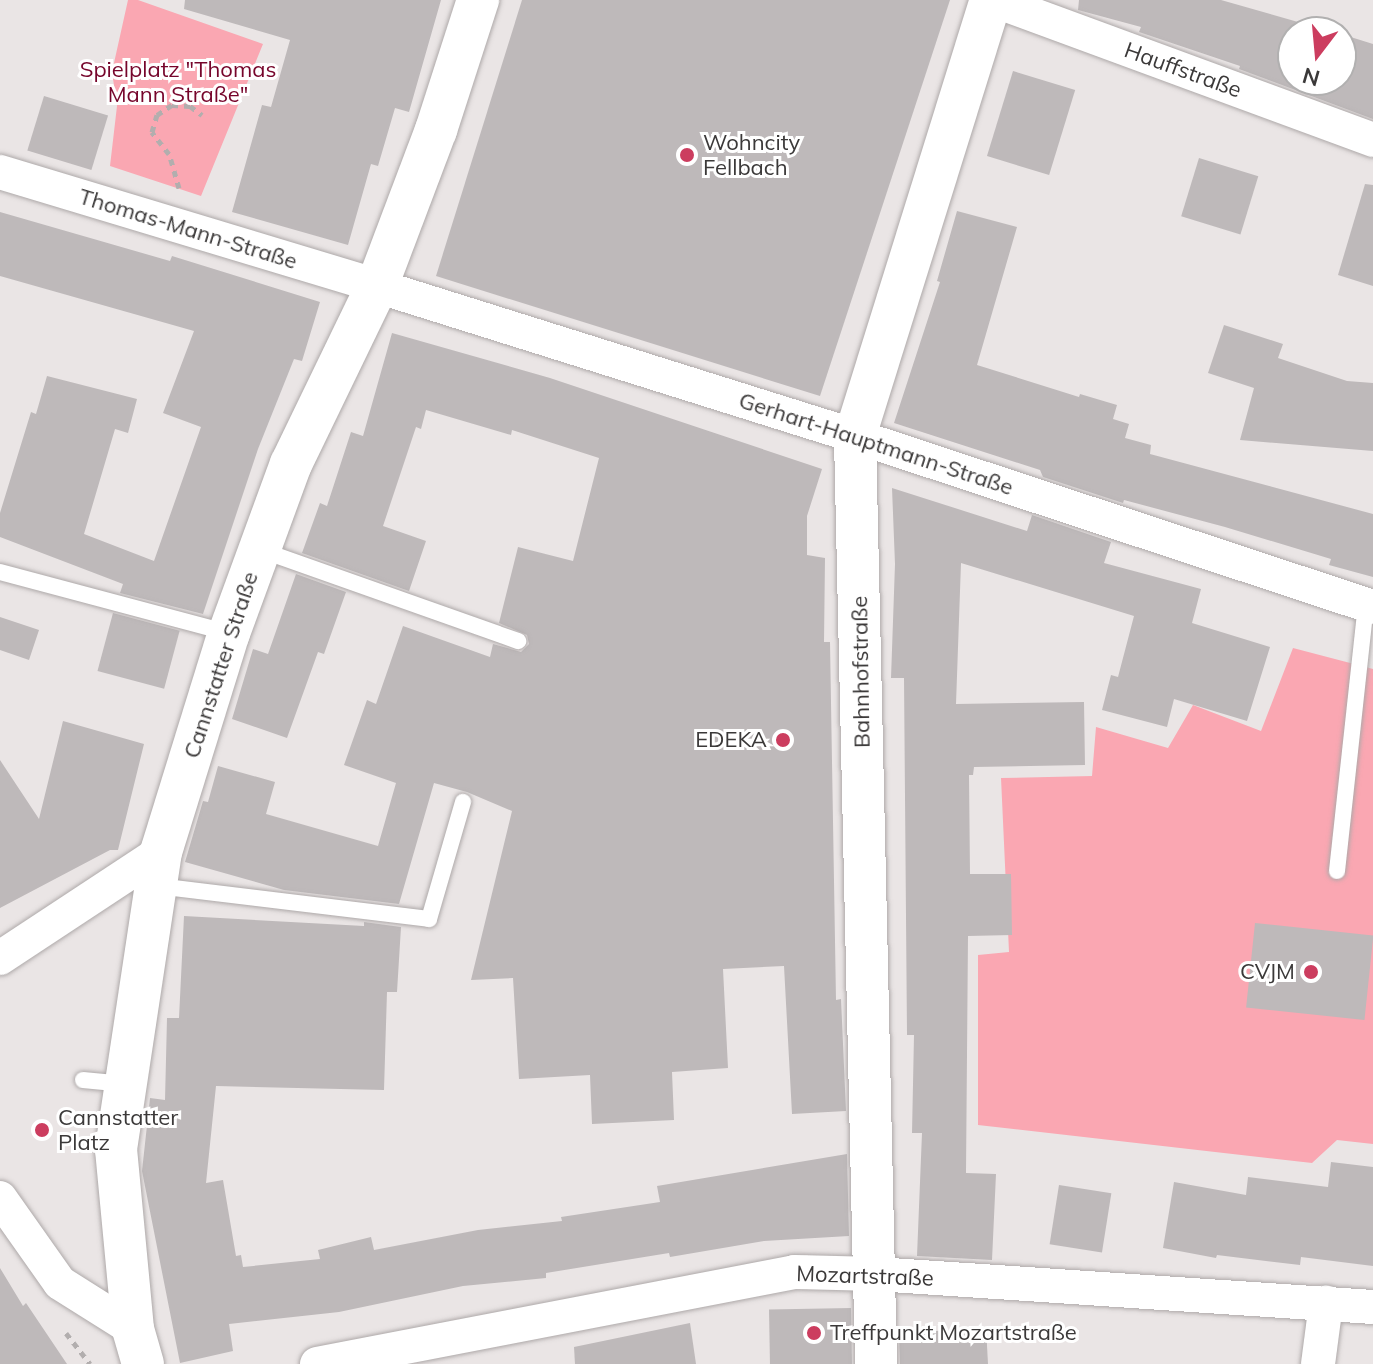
<!DOCTYPE html>
<html>
<head>
<meta charset="utf-8">
<style>
  body { margin:0 }
  #map { position:relative; width:1373px; height:1364px; overflow:hidden; background:#eae5e5; font-family:Mulish,sans-serif }
  div>[style] { position:absolute }
  .green>* { inset:0; background:#faa7b2 }
  .building>* { inset:0; background:#beb9ba; transform-origin:0 0 }
  .path>* { height:5px; margin-top:-2.5px; transform-origin:0; background:repeating-linear-gradient(90deg,#b2aeae 0 6px,transparent 0 12px) }
  .roads { filter:drop-shadow(0 0 2px #aea9a9) drop-shadow(0 0 2px #aea9a9) }
  .service>* { height:16px; margin:-8px; padding:0 8px; transform-origin:8px; border-radius:8px; background:#fff }
  .minor>* { height:34px; margin:-17px; padding:0 17px; transform-origin:17px; border-radius:17px; background:#fff }
  .tertiary>* { height:42px; margin:-21px; padding:0 21px; transform-origin:21px; border-radius:21px; background:#fff }
  .dots>* { width:22px; height:22px; translate:-50% -50%; box-sizing:border-box; border:4px solid #fff; border-radius:50% }
  span { translate:-50% -50%; white-space:nowrap; text-align:center; line-height:1.15; -webkit-text-stroke:6px #fff; paint-order:stroke }
  .park-label { font-size:22px; color:#76052b }
  .street-label { font-size:22px; color:#3b3939 }
  .poi-label { font-size:22px; color:#3b3939 }
  .left { translate:0 -50%; text-align:left }
  .right { translate:-100% -50%; text-align:right }
  .north { position:absolute; left:1277px; top:16px; width:80px; height:80px; box-sizing:border-box; background:#fff; border:2px solid #b1b0b0; border-radius:50%; rotate:196deg; font-size:22px; font-weight:700; line-height:32px; text-align:center; color:#3b3939 }
  .north::after { content:''; display:block; margin:auto; width:28px; height:36px; background:#cc3d5f; clip-path:polygon(50% 0,100% 100%,50% 72%,0 100%) }
</style>
</head>
<body>
<div id="map">
  <div class="green">
    <div style="clip-path:polygon(128px 0,138px 0,263px 44px,201px 196px,110px 166px,117px 106px,112px 72px)"></div>
    <div style="clip-path:polygon(1293px 648px,1373px 669px,1373px 1144px,1337px 1140px,1312px 1163px,978px 1125px,978px 955px,1009px 952px,1001px 778px,1092px 776px,1096px 727px,1168px 748px,1193px 705px,1261px 731px)"></div>
  </div>
  <div class="building">
    <div style="clip-path:polygon(185px 0,441px 0,409px 112px,395px 108px,378px 166px,371px 164px,348px 245px,232px 212px,262px 105px,271px 107px,290px 40px,184px 9px)"></div>
    <div style="clip-path:polygon(522px 0,950px 0,820px 396px,436px 276px)"></div>
    <div style="clip-path:polygon(1079px 0,1221px 0,1333px 32px,1293px 32px,1293px 80px,1341px 80px,1341px 34px,1373px 44px,1373px 119px,1239px 69px,1240px 66px,1139px 32px,1141px 27px,1078px 10px)"></div>
    <div style="left:1013px;top:71px;width:65px;height:89px;rotate:17deg"></div>
    <div style="left:44px;top:96px;width:67px;height:57px;rotate:17deg"></div>
    <div style="left:1199px;top:158px;width:62px;height:61px;rotate:17deg"></div>
    <div style="clip-path:polygon(1365px 184px,1373px 185px,1373px 286px,1338px 275px)"></div>
    <div style="clip-path:polygon(957px 211px,1017px 227px,977px 365px,1079px 397px,1080px 394px,1117px 405px,1113px 419px,1129px 424px,1125px 438px,1151px 445px,1150px 454px,1373px 514px,1373px 577px,1329px 565px,1331px 559px,1225px 527px,1124px 500px,1123px 503px,1043px 477px,1040px 470px,894px 423px,940px 282px,937px 281px)"></div>
    <div style="clip-path:polygon(0 212px,170px 261px,172px 256px,320px 302px,302px 361px,294px 359px,258px 449px,203px 614px,120px 593px,123px 584px,0 537px,0 513px,31px 412px,36px 414px,47px 376px,137px 399px,128px 433px,115px 429px,84px 534px,154px 561px,201px 427px,163px 413px,194px 331px,0 276px)"></div>
    <div style="clip-path:polygon(1224px 325px,1283px 344px,1278px 358px,1347px 381px,1373px 383px,1373px 451px,1240px 440px,1254px 388px,1208px 373px)"></div>
    <div style="clip-path:polygon(392px 333px,550px 378px,822px 469px,807px 516px,807px 555px,825px 558px,824px 642px,830px 642px,836px 1000px,841px 999px,846px 1111px,792px 1114px,784px 966px,723px 969px,728px 1068px,672px 1072px,674px 1120px,592px 1124px,590px 1075px,519px 1079px,513px 978px,471px 980px,512px 811px,467px 792px,434px 783px,399px 904px,284px 890px,185px 862px,203px 801px,208px 802px,218px 766px,275px 782px,266px 814px,378px 846px,396px 783px,344px 765px,367px 700px,376px 704px,403px 626px,490px 657px,493px 644px,521px 652px,529px 644px,527px 635px,499px 623px,518px 547px,573px 561px,599px 458px,512px 430px,511px 435px,426px 410px,421px 429px,416px 427px,383px 526px,426px 541px,409px 591px,302px 553px,320px 503px,327px 506px,351px 432px,363px 436px)"></div>
    <div style="clip-path:polygon(892px 488px,1027px 531px,1032px 515px,1111px 542px,1104px 563px,1201px 589px,1192px 623px,1270px 647px,1247px 721px,1174px 699px,1167px 727px,1102px 710px,1111px 675px,1118px 677px,1134px 616px,961px 563px,956px 704px,1084px 702px,1085px 765px,974px 767px,973px 775px,969px 775px,970px 874px,1011px 874px,1012px 935px,968px 936px,966px 1173px,996px 1174px,992px 1260px,917px 1256px,922px 1133px,912px 1133px,914px 1035px,907px 1035px,904px 678px,891px 678px,895px 564px)"></div>
    <div style="clip-path:polygon(296px 574px,346px 592px,324px 654px,318px 652px,287px 738px,232px 719px,253px 649px,268px 654px)"></div>
    <div style="left:113px;top:613px;width:69px;height:60px;rotate:15deg"></div>
    <div style="clip-path:polygon(0 617px,39px 630px,29px 660px,0 650px)"></div>
    <div style="clip-path:polygon(63px 721px,144px 744px,118px 850px,110px 850px,0 908px,0 760px,39px 819px)"></div>
    <div style="clip-path:polygon(184px 916px,364px 926px,364px 922px,401px 927px,397px 992px,387px 992px,384px 1090px,216px 1086px,206px 1183px,223px 1180px,236px 1256px,241px 1255px,243px 1267px,320px 1259px,318px 1250px,371px 1237px,374px 1250px,478px 1230px,562px 1221px,561px 1217px,660px 1202px,657px 1186px,847px 1154px,849px 1236px,764px 1241px,670px 1257px,669px 1253px,546px 1273px,546px 1278px,463px 1286px,339px 1312px,229px 1324px,233px 1351px,180px 1363px,142px 1171px,150px 1098px,165px 1100px,167px 1018px,179px 1018px)"></div>
    <div style="left:1255px;top:923px;width:119px;height:85px;rotate:6deg"></div>
    <div style="clip-path:polygon(1331px 1162px,1373px 1167px,1373px 1266px,1301px 1257px,1300px 1265px,1217px 1255px,1216px 1258px,1163px 1248px,1174px 1182px,1246px 1195px,1248px 1177px,1328px 1187px)"></div>
    <div style="left:1059px;top:1185px;width:53px;height:60px;rotate:9deg"></div>
    <div style="clip-path:polygon(0 1268px,23px 1306px,26px 1303px,67px 1364px,0 1364px)"></div>
    <div style="left:851px;top:1308px;width:56px;height:82px;rotate:89deg"></div>
    <div style="clip-path:polygon(690px 1323px,696px 1364px,575px 1364px,574px 1347px)"></div>
    <div style="clip-path:polygon(986px 1327px,988px 1364px,900px 1364px,899px 1334px)"></div>
  </div>
  <div class="path">
    <div style="left:179px;top:188px;width:35px;rotate:-106deg"></div>
    <div style="left:169px;top:154px;width:28px;rotate:-128deg"></div>
    <div style="left:152px;top:132px;width:18px;rotate:-74deg"></div>
    <div style="left:157px;top:115px;width:18px;rotate:-34deg"></div>
    <div style="left:172px;top:105px;width:18px;rotate:3deg"></div>
    <div style="left:190px;top:106px;width:15px;rotate:37deg"></div>
    <div style="left:66px;top:1333px;width:39px;rotate:52deg"></div>
  </div>
  <div class="roads">
    <div class="service">
      <div style="left:261px;top:550px;width:273px;rotate:19.5deg"></div>
      <div style="left:0;top:572px;width:237px;rotate:14.9deg"></div>
      <div style="left:1337px;top:871px;width:269px;rotate:-83.8deg"></div>
      <div style="left:157px;top:886px;width:274px;rotate:6.9deg"></div>
      <div style="left:429px;top:919px;width:122px;rotate:-73.8deg"></div>
      <div style="left:83px;top:1080px;width:42px;rotate:5.4deg"></div>
    </div>
    <div class="minor">
      <div style="left:993px;top:0;width:405px;rotate:20.2deg"></div>
      <div style="left:0;top:172px;width:394px;rotate:16.8deg"></div>
      <div style="left:377px;top:286px;width:501px;rotate:17.42deg"></div>
      <div style="left:855px;top:436px;width:545px;rotate:18.27deg"></div>
      <div style="left:0;top:958px;width:193px;rotate:-33.4deg"></div>
      <div style="left:0;top:1198px;width:104px;rotate:54.8deg"></div>
      <div style="left:60px;top:1283px;width:86px;rotate:32.2deg"></div>
      <div style="left:317px;top:1364px;width:486px;rotate:-10.9deg"></div>
      <div style="left:794px;top:1272px;width:82px;rotate:1.4deg"></div>
      <div style="left:876px;top:1274px;width:498px;rotate:3.8deg"></div>
      <div style="left:1318px;top:1364px;width:62px;rotate:-82.5deg"></div>
    </div>
    <div class="tertiary">
      <div style="left:143px;top:1364px;width:36px;rotate:-106deg"></div>
      <div style="left:133px;top:1329px;width:181px;rotate:-95.4deg"></div>
      <div style="left:116px;top:1149px;width:300px;rotate:-81.4deg"></div>
      <div style="left:161px;top:852px;width:229px;rotate:-72.8deg"></div>
      <div style="left:229px;top:633px;width:180px;rotate:-69.9deg"></div>
      <div style="left:291px;top:464px;width:198px;rotate:-64.2deg"></div>
      <div style="left:377px;top:286px;width:167px;rotate:-69.3deg"></div>
      <div style="left:436px;top:130px;width:137px;rotate:-72.1deg"></div>
      <div style="left:876px;top:1364px;width:928px;rotate:-91.3deg"></div>
      <div style="left:855px;top:436px;width:457px;rotate:-72.7deg"></div>
    </div>
  </div>
  <div class="dots">
    <div style="left:687px;top:155px;background:#cc3d5f"></div>
    <div style="left:783px;top:740px;background:#cc3d5f"></div>
    <div style="left:1311px;top:972px;background:#cc3d5f"></div>
    <div style="left:42px;top:1130px;background:#cc3d5f"></div>
    <div style="left:814px;top:1333px;background:#cc3d5f"></div>
  </div>
  <div class="park-label">
    <span style="left:178px;top:82px">Spielplatz "Thomas<br>Mann Straße"</span>
  </div>
  <div class="street-label">
    <span style="left:1183px;top:70px;rotate:20deg">Hauffstraße</span>
    <span style="left:188px;top:229px;rotate:17deg">Thomas-Mann-Straße</span>
    <span style="left:876px;top:444px;rotate:18deg">Gerhart-Hauptmann-Straße</span>
    <span style="left:221px;top:665px;rotate:-72deg">Cannstatter Straße</span>
    <span style="left:861px;top:672px;rotate:-91deg">Bahnhofstraße</span>
    <span style="left:865px;top:1276px;rotate:2deg">Mozartstraße</span>
  </div>
  <div class="poi-label">
    <span class="left" style="left:703px;top:155px">Wohncity<br>Fellbach</span>
    <span class="right" style="left:767px;top:740px">EDEKA</span>
    <span class="right" style="left:1295px;top:972px">CVJM</span>
    <span class="left" style="left:58px;top:1130px">Cannstatter<br>Platz</span>
    <span class="left" style="left:830px;top:1333px">Treffpunkt Mozartstraße</span>
  </div>
  <div class="north">N</div>
</div>
</body>
</html>
